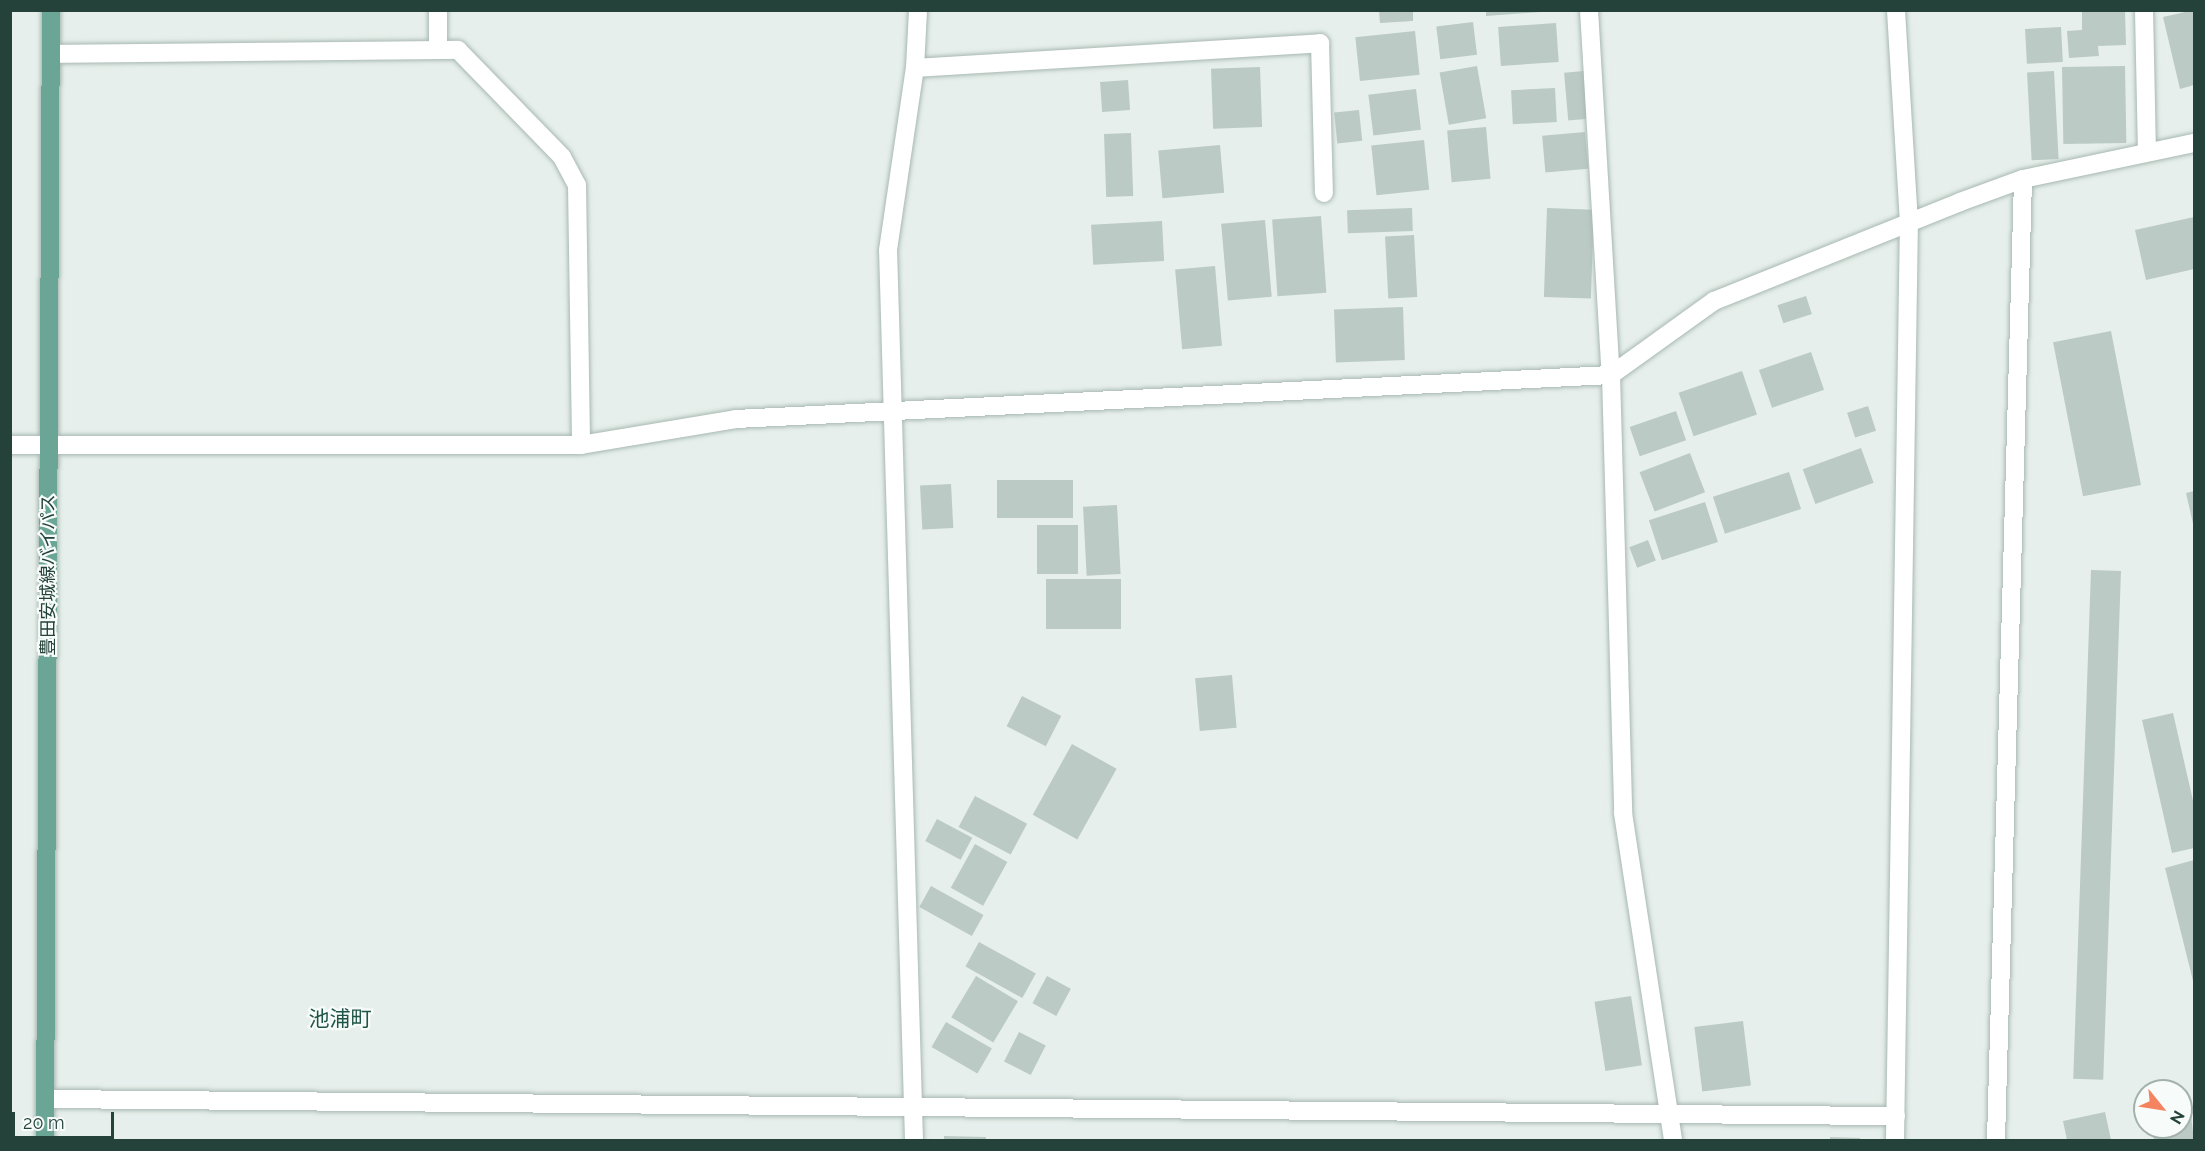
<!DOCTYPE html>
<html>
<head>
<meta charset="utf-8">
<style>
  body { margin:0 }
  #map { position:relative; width:2205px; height:1151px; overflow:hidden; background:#e6efeb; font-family:Raleway,"Noto Sans JP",sans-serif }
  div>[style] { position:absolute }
  .building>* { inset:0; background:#bbcac4; transform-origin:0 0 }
  .roads { filter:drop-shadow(0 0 2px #a8b8b2) drop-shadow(0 0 2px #a8b8b2) }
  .minor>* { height:18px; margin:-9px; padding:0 9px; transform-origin:9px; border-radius:9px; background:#fff }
  .tertiary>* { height:18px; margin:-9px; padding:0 9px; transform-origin:9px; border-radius:9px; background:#fff }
  .primary>* { height:18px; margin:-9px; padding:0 9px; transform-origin:9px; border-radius:9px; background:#6aa596 }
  span { translate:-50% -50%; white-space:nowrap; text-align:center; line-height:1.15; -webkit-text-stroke:4.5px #f7fbf9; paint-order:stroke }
  .street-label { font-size:18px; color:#24423a }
  .quarter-label { font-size:21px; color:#1f5548 }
  .frame { position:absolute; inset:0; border:12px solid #24423a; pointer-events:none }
  .north { position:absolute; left:2133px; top:1079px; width:60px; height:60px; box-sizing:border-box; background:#f7fbf9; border:2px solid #a3b1ad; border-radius:50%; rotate:120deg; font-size:16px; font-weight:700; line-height:24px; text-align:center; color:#24423a }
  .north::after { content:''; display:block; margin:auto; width:21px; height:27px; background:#f4845f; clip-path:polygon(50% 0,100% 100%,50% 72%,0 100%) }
  .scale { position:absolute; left:12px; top:1112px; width:102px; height:27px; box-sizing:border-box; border:3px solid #24423a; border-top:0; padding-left:8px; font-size:18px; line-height:21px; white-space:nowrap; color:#24423a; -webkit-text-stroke:4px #f7fbf9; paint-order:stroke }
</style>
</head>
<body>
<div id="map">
  <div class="building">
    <div style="clip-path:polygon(1379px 10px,1413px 10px,1413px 21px,1380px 23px)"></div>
    <div style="clip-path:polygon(1486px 10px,1541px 10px,1541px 12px,1486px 16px)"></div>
    <div style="clip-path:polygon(2082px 10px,2125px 10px,2126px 45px,2098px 46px,2099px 56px,2069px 58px,2067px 31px,2082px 30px)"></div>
    <div style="clip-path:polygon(2194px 10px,2194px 85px,2180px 89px,2163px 17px)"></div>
    <div style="left:1473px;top:22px;width:33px;height:37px;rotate:83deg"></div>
    <div style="left:1556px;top:23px;width:39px;height:58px;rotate:86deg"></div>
    <div style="left:2061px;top:27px;width:35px;height:36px;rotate:87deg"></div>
    <div style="left:1415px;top:31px;width:44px;height:60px;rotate:84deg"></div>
    <div style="left:1477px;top:66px;width:53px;height:38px;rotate:80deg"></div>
    <div style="left:2125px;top:66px;width:77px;height:63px;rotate:89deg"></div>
    <div style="left:1260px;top:67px;width:60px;height:49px;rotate:88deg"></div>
    <div style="left:1584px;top:71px;width:48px;height:20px;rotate:85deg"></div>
    <div style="left:2054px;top:71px;width:88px;height:27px;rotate:87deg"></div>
    <div style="left:1128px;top:80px;width:30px;height:28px;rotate:86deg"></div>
    <div style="left:1555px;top:88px;width:34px;height:44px;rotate:87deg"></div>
    <div style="left:1416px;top:89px;width:41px;height:48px;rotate:83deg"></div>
    <div style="left:1359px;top:110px;width:31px;height:25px;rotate:84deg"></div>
    <div style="left:1486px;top:127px;width:52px;height:39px;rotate:85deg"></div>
    <div style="left:1585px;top:132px;width:37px;height:43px;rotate:85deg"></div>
    <div style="left:1131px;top:133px;width:63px;height:27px;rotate:88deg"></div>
    <div style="left:1424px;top:140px;width:50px;height:53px;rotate:84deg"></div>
    <div style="left:1220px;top:145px;width:48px;height:62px;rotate:85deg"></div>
    <div style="left:1412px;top:208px;width:23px;height:65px;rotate:88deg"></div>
    <div style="left:1547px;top:208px;width:47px;height:89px;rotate:2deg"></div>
    <div style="left:1321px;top:216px;width:77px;height:49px;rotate:86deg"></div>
    <div style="clip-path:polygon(2194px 217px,2194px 269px,2146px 280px,2135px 230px)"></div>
    <div style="left:1265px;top:220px;width:77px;height:44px;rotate:85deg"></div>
    <div style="left:1162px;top:221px;width:40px;height:71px;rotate:87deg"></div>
    <div style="left:1414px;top:235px;width:62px;height:29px;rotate:87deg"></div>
    <div style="left:1215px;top:266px;width:80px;height:40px;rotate:85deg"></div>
    <div style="left:1806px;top:296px;width:19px;height:30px;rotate:72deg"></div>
    <div style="left:1403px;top:307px;width:53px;height:69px;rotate:88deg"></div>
    <div style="left:2111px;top:331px;width:157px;height:59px;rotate:79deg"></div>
    <div style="left:1811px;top:352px;width:40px;height:55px;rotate:71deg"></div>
    <div style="left:1742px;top:371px;width:46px;height:67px;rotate:71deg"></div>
    <div style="left:1868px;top:406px;width:26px;height:22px;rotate:72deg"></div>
    <div style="left:1676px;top:411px;width:31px;height:49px;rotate:71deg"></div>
    <div style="left:1861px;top:448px;width:37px;height:62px;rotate:70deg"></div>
    <div style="left:1690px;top:453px;width:42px;height:54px;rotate:69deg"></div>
    <div style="left:1789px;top:472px;width:39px;height:80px;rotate:72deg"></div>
    <div style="left:997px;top:480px;width:76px;height:38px"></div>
    <div style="left:951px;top:484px;width:44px;height:31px;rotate:87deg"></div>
    <div style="clip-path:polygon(2194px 491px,2194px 528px,2186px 493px)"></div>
    <div style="left:1705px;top:502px;width:42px;height:59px;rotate:72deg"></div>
    <div style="left:1117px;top:505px;width:69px;height:34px;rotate:87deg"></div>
    <div style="left:1037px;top:525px;width:41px;height:49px"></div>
    <div style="left:1648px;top:540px;width:22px;height:20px;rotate:69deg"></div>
    <div style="left:2091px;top:570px;width:30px;height:509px;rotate:2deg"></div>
    <div style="left:1046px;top:579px;width:75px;height:50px"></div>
    <div style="left:1232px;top:675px;width:53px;height:37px;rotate:85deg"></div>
    <div style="left:1022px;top:696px;width:44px;height:34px;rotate:27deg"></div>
    <div style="clip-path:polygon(2173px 713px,2194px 805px,2194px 848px,2172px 853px,2142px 720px)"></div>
    <div style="left:1072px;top:744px;width:51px;height:81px;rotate:29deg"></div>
    <div style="left:975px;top:796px;width:59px;height:35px;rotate:28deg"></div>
    <div style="left:937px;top:819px;width:40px;height:25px;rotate:28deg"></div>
    <div style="left:975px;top:844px;width:37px;height:50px;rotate:29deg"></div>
    <div style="clip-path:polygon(2194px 860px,2194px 985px,2165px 868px)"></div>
    <div style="left:931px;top:886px;width:60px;height:24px;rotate:29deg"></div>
    <div style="left:979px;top:942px;width:65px;height:28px;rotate:29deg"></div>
    <div style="left:976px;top:976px;width:49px;height:48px;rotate:31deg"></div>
    <div style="left:1047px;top:976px;width:27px;height:31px;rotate:28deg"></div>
    <div style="left:1631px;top:996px;width:70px;height:37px;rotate:81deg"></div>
    <div style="left:1743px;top:1021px;width:65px;height:49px;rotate:83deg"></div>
    <div style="left:946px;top:1022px;width:53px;height:29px;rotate:30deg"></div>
    <div style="left:1019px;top:1032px;width:30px;height:33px;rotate:27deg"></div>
    <div style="clip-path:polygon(2189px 1100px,2194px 1140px,2154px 1140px,2151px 1127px,2181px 1127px,2181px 1102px)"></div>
    <div style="clip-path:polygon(2105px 1112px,2111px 1140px,2067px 1140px,2063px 1121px)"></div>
    <div style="clip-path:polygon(944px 1136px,986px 1137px,986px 1140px,944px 1140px)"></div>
    <div style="clip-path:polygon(1830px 1137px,1860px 1138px,1860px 1140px,1830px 1140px)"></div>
  </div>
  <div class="roads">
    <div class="minor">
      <div style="left:1589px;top:10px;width:366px;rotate:86.6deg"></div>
      <div style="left:1611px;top:375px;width:438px;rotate:88.4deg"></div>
      <div style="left:1623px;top:813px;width:331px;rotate:81.3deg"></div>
      <div style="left:2144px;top:10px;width:142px;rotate:88.8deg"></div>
      <div style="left:438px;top:49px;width:39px;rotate:-90deg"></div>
      <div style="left:51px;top:54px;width:407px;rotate:-0.6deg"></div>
      <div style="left:458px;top:50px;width:149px;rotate:45.8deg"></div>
      <div style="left:562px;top:157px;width:32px;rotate:62deg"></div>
      <div style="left:577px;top:185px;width:260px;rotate:89.1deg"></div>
      <div style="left:915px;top:68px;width:406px;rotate:-3.5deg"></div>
      <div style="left:1320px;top:43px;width:150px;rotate:88.5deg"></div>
      <div style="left:10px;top:445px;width:571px"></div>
      <div style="left:581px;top:445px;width:157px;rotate:-9.5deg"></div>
      <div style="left:736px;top:419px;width:876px;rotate:-2.88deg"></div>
      <div style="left:1611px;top:375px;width:127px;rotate:-35.7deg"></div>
      <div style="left:1714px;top:301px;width:265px;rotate:-21.9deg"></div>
      <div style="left:1960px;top:202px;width:67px;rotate:-20.1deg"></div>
      <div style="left:2023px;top:179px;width:175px;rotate:-11.9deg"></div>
      <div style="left:46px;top:1099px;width:1850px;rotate:0.53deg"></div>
      <div style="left:914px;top:1140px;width:890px;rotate:-91.67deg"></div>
      <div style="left:888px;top:250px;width:184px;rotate:-81.6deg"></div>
      <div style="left:915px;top:68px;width:58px;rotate:-87deg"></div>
      <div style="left:1996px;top:1140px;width:961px;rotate:-88.39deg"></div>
    </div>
    <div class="tertiary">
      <div style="left:1895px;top:1140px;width:917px;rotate:-89.13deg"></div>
      <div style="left:1909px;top:223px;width:213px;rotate:-93.5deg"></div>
    </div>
    <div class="primary">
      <div style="left:45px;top:1140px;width:1130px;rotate:-89.7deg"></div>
    </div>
  </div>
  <div class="street-label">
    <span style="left:48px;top:575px;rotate:-90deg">豊田安城線バイパス</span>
  </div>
  <div class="quarter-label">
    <span style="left:340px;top:1019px">池浦町</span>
  </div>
  <div class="frame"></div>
  <div class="north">N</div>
  <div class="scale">20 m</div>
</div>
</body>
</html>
